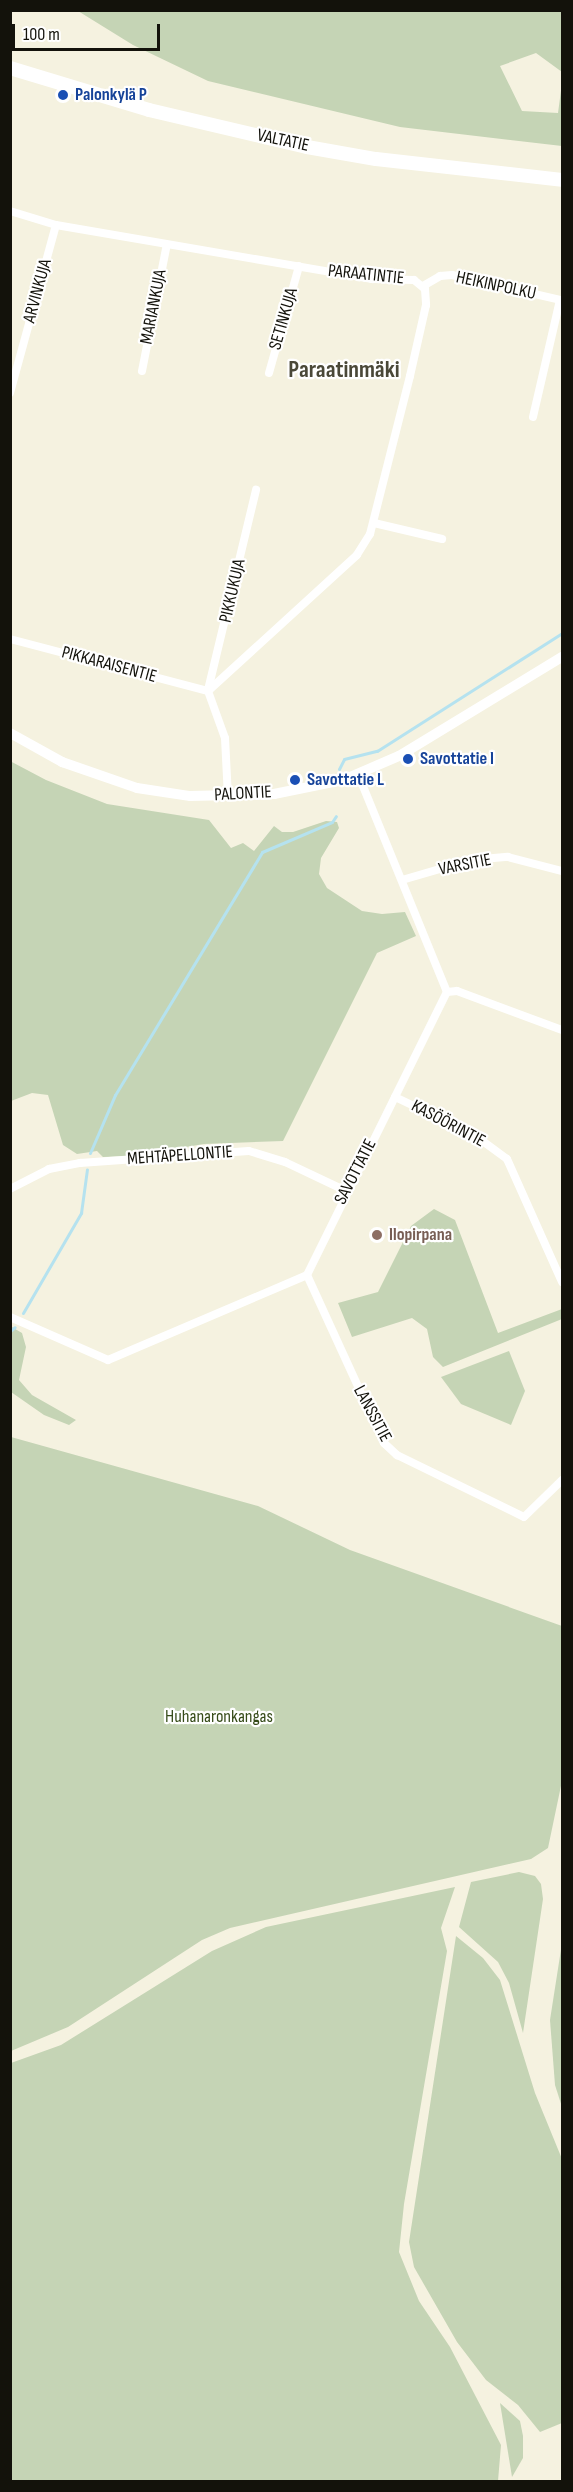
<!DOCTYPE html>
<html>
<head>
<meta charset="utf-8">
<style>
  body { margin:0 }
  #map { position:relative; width:573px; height:2492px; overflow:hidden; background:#f5f2e0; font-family:"Sofia Sans Condensed",sans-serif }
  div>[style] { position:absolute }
  .green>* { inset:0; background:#c5d4b5 }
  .stream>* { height:3px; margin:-1.5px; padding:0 1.5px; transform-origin:1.5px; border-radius:1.5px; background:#b5e2ef }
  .minor>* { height:8px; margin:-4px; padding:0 4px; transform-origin:4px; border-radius:4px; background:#fff }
  .tertiary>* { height:10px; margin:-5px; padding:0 5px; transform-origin:5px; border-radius:5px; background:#fff }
  .trunk>* { height:14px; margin:-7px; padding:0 7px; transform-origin:7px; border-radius:7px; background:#fff }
  .dots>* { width:16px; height:16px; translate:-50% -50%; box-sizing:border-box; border:3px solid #fff; border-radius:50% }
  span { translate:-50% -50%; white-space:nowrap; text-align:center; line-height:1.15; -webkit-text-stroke:4.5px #fff; paint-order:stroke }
  .transit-label { font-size:18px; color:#164399; font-weight:700 }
  .left { translate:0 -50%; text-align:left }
  .street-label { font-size:18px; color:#13120b }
  .education-label { font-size:18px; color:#785e54; font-weight:700 }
  .park-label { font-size:18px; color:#364b19 }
  .district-label { font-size:24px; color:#4a4838; font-weight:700 }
  .frame { position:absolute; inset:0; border:12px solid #13120b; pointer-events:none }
  .scale { position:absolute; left:12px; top:24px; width:148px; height:27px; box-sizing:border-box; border:3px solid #13120b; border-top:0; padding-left:8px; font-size:18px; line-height:21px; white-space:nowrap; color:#13120b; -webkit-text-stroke:4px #fff; paint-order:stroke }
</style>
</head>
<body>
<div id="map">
  <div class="green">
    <div style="clip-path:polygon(78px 11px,562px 11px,562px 72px,536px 53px,500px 66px,522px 111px,558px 113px,562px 83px,562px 146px,400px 127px,208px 81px,133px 45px)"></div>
    <div style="clip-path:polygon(10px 761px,46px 780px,107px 804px,209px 820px,231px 848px,243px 843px,254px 851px,274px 826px,282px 832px,293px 832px,326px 821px,337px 822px,339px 828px,321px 858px,319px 874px,327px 888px,362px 911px,382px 914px,405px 912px,416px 936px,377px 953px,283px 1141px,204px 1144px,131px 1156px,103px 1157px,97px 1151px,77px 1154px,63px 1145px,48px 1095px,32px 1093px,11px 1101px)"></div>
    <div style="clip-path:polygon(434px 1209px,455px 1220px,498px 1333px,562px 1309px,562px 1319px,443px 1367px,433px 1357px,427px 1329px,412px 1318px,352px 1337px,338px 1303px,378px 1292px,411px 1226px)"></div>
    <div style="clip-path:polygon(10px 1326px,22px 1333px,26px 1347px,19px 1380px,32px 1395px,76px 1420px,69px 1425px,44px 1415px,11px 1392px)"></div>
    <div style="clip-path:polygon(509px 1351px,525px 1391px,511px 1425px,461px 1404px,441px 1377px)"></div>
    <div style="clip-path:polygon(11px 1437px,258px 1506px,350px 1550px,562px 1626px,562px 1781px,548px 1848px,531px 1859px,230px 1928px,202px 1940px,68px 2027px,11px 2051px)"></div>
    <div style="clip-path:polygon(519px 1872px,535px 1876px,541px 1884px,543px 1899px,523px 2033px,509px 1983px,498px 1962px,459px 1927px,471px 1882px)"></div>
    <div style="clip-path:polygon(455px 1887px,441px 1928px,447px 1951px,404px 2204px,399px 2252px,419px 2301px,450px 2347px,501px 2445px,498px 2481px,11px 2481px,11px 2063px,61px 2045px,212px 1951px,266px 1927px)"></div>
    <div style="clip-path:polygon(456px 1936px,483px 1958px,500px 1980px,535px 2093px,562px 2159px,562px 2423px,540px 2432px,518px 2405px,486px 2380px,457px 2342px,414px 2267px,409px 2242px)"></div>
    <div style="clip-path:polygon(562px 1943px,562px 2107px,555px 2085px,550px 2020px)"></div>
    <div style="clip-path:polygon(500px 2403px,520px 2421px,523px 2436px,523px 2458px,512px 2477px)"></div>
  </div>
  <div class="stream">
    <div style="left:339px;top:769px;width:11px;rotate:-63deg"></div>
    <div style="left:344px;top:759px;width:34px;rotate:-14deg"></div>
    <div style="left:377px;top:751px;width:219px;rotate:-32.5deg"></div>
    <div style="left:90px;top:1153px;width:63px;rotate:-66.7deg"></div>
    <div style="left:115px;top:1095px;width:284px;rotate:-58.8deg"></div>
    <div style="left:262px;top:852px;width:76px;rotate:-23.2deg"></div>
    <div style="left:332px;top:822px;width:7px;rotate:-56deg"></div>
    <div style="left:23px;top:1313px;width:116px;rotate:-59.9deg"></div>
    <div style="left:81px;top:1213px;width:44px;rotate:-82.2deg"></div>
    <div style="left:10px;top:1331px;width:6px;rotate:-39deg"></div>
  </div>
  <div class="minor">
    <div style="left:10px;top:211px;width:48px;rotate:16.9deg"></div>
    <div style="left:56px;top:225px;width:321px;rotate:9.7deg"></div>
    <div style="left:372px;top:279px;width:42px;rotate:1.4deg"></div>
    <div style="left:414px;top:280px;width:14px;rotate:39deg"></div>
    <div style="left:425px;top:289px;width:16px;rotate:86deg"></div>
    <div style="left:426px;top:305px;width:73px;rotate:102.7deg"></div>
    <div style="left:410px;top:376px;width:163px;rotate:104.2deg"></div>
    <div style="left:370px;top:534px;width:25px;rotate:122deg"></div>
    <div style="left:357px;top:555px;width:202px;rotate:137.6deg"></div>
    <div style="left:423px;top:286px;width:20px;rotate:-30deg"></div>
    <div style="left:440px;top:276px;width:12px;rotate:-5deg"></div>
    <div style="left:452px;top:275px;width:111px;rotate:13deg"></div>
    <div style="left:560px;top:300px;width:120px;rotate:103deg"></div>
    <div style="left:142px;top:371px;width:129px;rotate:-78.9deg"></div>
    <div style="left:269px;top:373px;width:111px;rotate:-74.3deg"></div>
    <div style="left:10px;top:393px;width:174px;rotate:-74.7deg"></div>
    <div style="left:374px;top:523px;width:70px;rotate:13.2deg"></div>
    <div style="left:10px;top:639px;width:205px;rotate:14.7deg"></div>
    <div style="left:208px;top:690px;width:206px;rotate:-76.5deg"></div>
    <div style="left:208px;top:691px;width:50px;rotate:70.1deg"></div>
    <div style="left:225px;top:738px;width:59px;rotate:87.1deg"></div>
    <div style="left:402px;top:880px;width:72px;rotate:-16.2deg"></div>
    <div style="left:471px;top:860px;width:37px;rotate:-5deg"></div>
    <div style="left:508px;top:857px;width:56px;rotate:14.5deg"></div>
    <div style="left:447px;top:992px;width:10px;rotate:-6deg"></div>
    <div style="left:457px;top:991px;width:112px;rotate:20.4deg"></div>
    <div style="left:395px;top:1097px;width:86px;rotate:25.4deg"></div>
    <div style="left:473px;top:1134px;width:42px;rotate:36.3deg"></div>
    <div style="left:507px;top:1159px;width:135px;rotate:65.9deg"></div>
    <div style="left:10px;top:1189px;width:44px;rotate:-27.1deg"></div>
    <div style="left:49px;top:1169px;width:32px;rotate:-11deg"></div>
    <div style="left:80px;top:1163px;width:169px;rotate:-4.1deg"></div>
    <div style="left:249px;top:1151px;width:38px;rotate:17deg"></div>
    <div style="left:285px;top:1162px;width:68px;rotate:25.4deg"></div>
    <div style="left:307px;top:1275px;width:185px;rotate:65.4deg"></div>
    <div style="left:384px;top:1443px;width:18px;rotate:43deg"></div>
    <div style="left:397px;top:1455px;width:141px;rotate:26deg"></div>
    <div style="left:524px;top:1517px;width:53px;rotate:-44.2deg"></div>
    <div style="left:10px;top:1317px;width:107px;rotate:23.7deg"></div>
    <div style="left:108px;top:1360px;width:216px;rotate:-23.1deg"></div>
    <div style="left:307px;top:1275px;width:316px;rotate:-63.7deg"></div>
    <div style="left:447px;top:992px;width:235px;rotate:-112.2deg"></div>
  </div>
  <div class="tertiary">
    <div style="left:10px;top:733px;width:60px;rotate:29.1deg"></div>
    <div style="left:62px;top:762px;width:79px;rotate:19.1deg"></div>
    <div style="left:137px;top:788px;width:54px;rotate:8.6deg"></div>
    <div style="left:190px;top:796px;width:84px;rotate:-1.4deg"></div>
    <div style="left:274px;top:794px;width:70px;rotate:-11.5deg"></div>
    <div style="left:343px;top:780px;width:61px;rotate:-23.2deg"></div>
    <div style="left:399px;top:756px;width:191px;rotate:-31.3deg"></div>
  </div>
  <div class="trunk">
    <div style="left:10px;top:68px;width:145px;rotate:16.8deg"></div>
    <div style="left:149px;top:110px;width:162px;rotate:13.2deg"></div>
    <div style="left:307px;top:147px;width:70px;rotate:9.9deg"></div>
    <div style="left:376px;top:159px;width:187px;rotate:6.4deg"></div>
  </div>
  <div class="dots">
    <div style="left:63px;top:95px;background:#1a4fb4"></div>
    <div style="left:408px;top:759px;background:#1a4fb4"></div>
    <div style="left:295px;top:780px;background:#1a4fb4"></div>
    <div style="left:377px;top:1235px;background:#8d6e63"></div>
  </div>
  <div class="transit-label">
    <span class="left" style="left:75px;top:95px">Palonkylä P</span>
    <span class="left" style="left:420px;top:759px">Savottatie I</span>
    <span class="left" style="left:307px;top:780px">Savottatie L</span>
  </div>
  <div class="street-label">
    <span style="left:283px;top:141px;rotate:12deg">VALTATIE</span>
    <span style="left:366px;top:275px;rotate:6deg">PARAATINTIE</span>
    <span style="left:496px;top:286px;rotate:12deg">HEIKINPOLKU</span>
    <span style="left:38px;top:291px;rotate:-75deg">ARVINKUJA</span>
    <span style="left:154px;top:307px;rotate:-79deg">MARIANKUJA</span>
    <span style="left:284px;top:319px;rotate:-74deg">SETINKUJA</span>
    <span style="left:233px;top:591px;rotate:-77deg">PIKKUKUJA</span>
    <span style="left:109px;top:665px;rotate:15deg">PIKKARAISENTIE</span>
    <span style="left:243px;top:794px;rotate:-3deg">PALONTIE</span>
    <span style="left:465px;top:865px;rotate:-11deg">VARSITIE</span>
    <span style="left:448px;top:1124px;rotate:28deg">KASÖÖRINTIE</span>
    <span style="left:180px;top:1156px;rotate:-4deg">MEHTÄPELLONTIE</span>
    <span style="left:356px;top:1172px;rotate:-63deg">SAVOTTATIE</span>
    <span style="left:372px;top:1414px;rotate:62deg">LANSSITIE</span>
  </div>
  <div class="education-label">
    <span class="left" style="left:389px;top:1235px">Ilopirpana</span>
  </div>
  <div class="park-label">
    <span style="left:219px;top:1717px">Huhanaronkangas</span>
  </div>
  <div class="district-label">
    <span style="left:344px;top:370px">Paraatinmäki</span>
  </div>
  <div class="frame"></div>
  <div class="scale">100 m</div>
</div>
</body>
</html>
